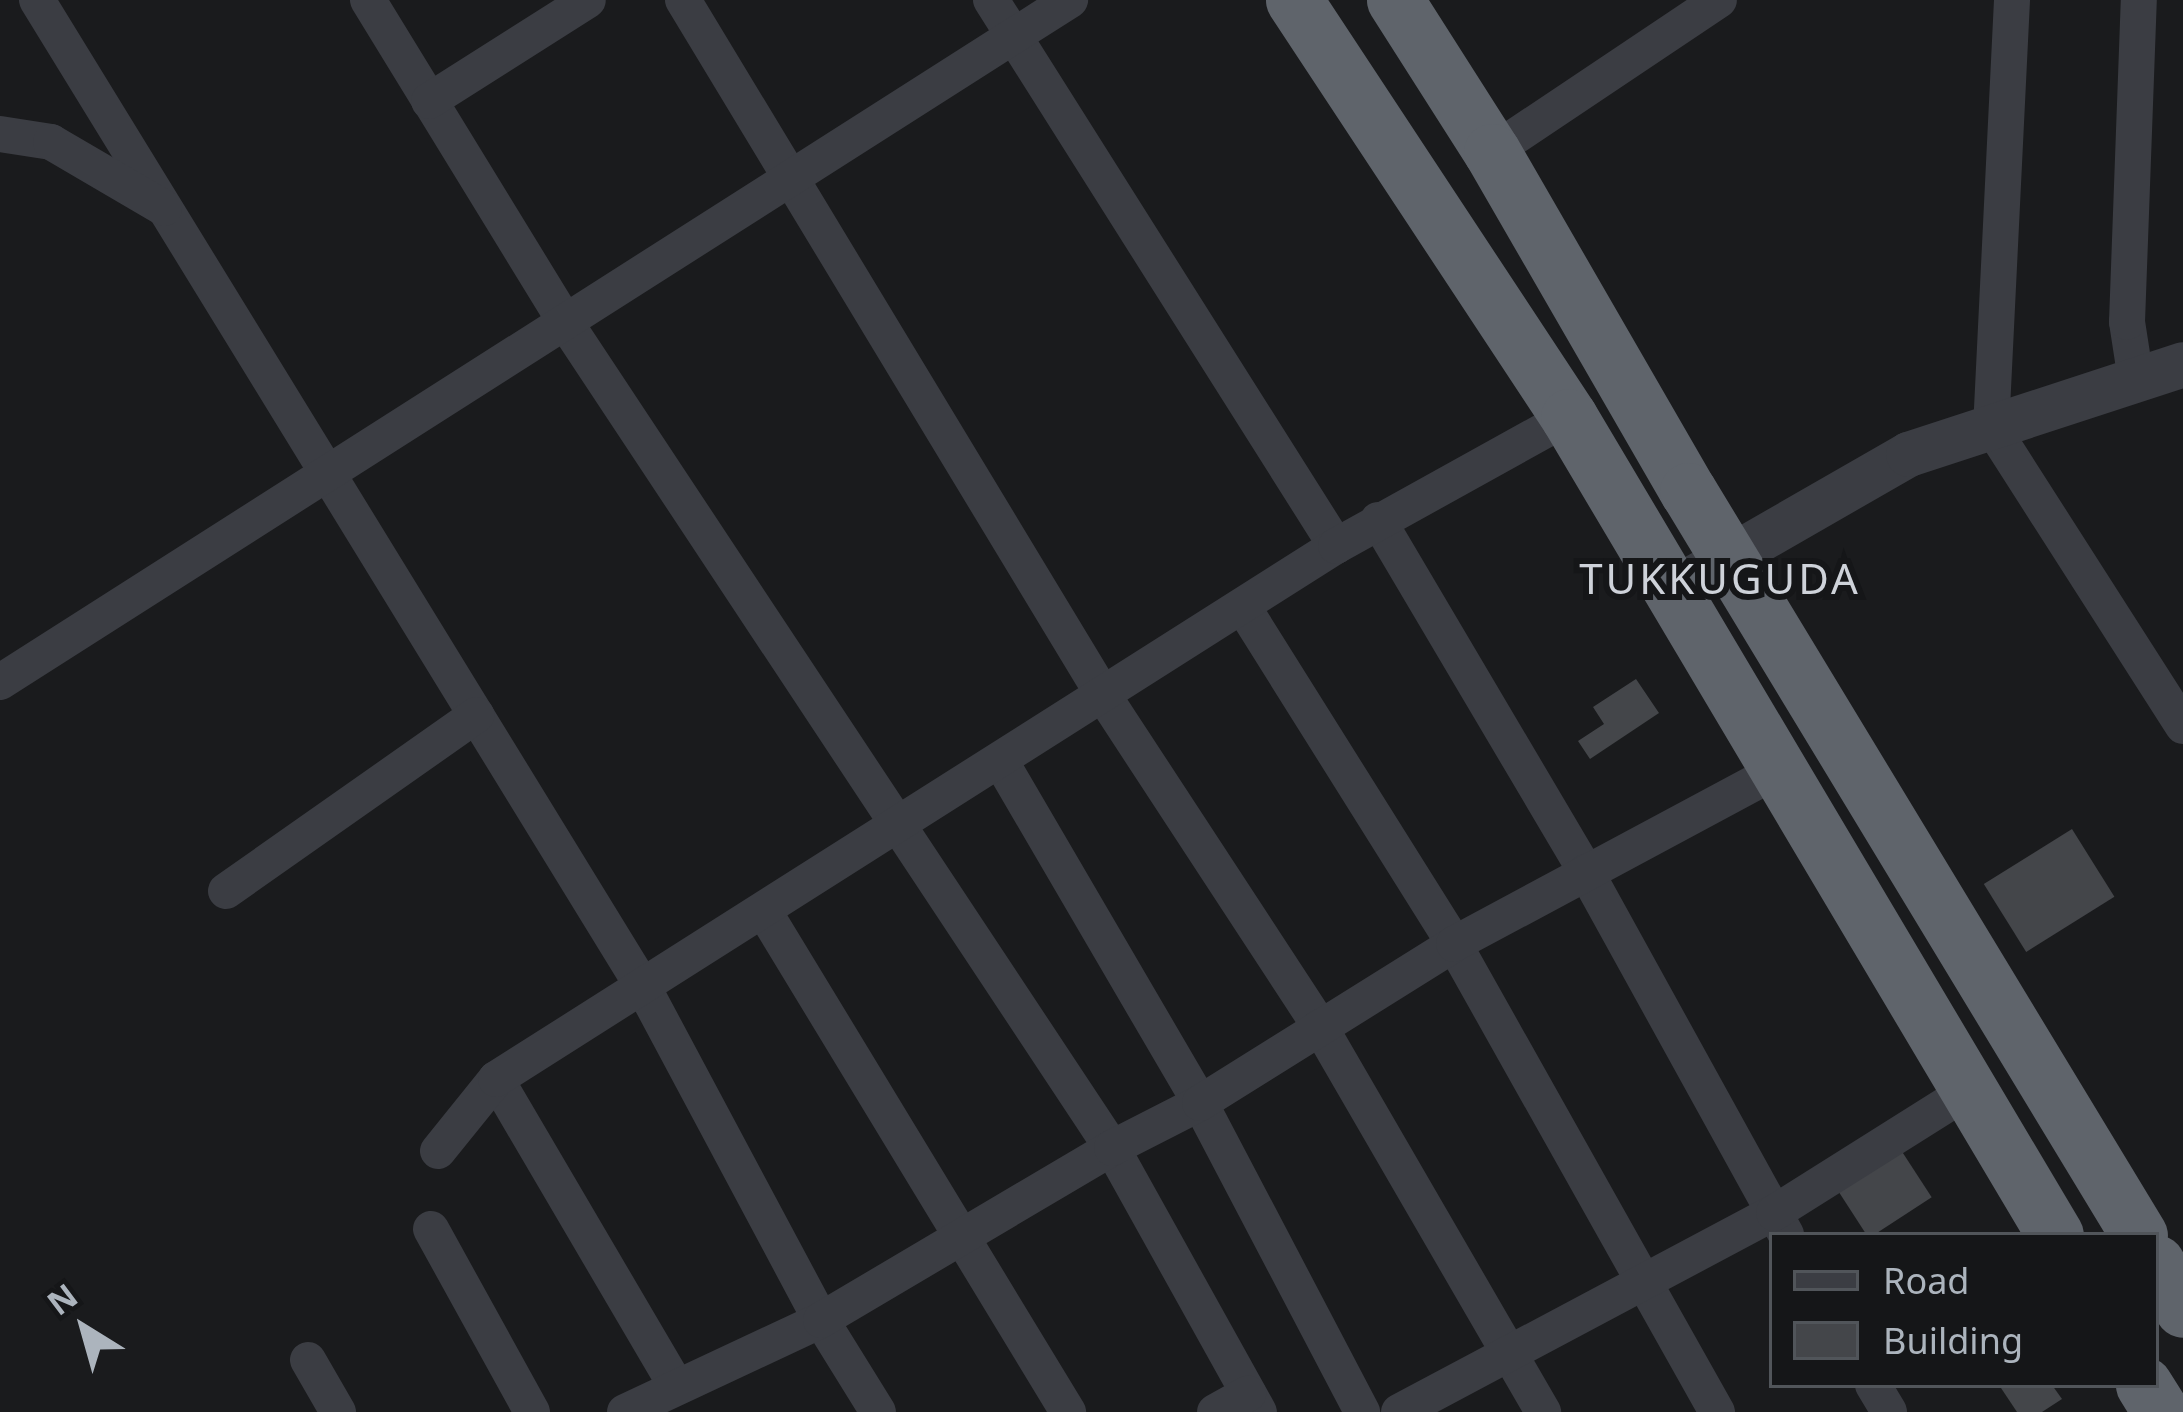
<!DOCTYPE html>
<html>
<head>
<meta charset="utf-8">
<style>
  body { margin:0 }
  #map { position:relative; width:2183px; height:1412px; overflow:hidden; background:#1a1b1d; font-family:"Noto Sans",sans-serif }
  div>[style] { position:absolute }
  .building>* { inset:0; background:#44464a; transform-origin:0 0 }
  .minor>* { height:36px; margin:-18px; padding:0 18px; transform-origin:18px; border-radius:18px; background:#3b3d43 }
  .tertiary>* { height:45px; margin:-22.5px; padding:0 22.5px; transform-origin:22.5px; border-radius:22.5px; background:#3b3d43 }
  .trunk>* { height:57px; margin:-28.5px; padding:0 28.5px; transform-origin:28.5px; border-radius:28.5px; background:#5f646b }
  span { translate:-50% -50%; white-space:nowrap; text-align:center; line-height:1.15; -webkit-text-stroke:12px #151618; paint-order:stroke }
  .quarter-label { font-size:42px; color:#ced2d9; letter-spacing:3px }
  .legend { position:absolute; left:1769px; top:1232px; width:390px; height:156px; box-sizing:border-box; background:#151618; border:3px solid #51555a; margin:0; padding:15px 21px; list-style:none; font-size:36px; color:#acb4bd }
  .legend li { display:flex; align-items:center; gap:24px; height:60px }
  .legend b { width:60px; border:3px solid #51555a }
  .north { position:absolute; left:24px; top:1268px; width:120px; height:120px; -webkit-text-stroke:9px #151618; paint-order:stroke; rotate:323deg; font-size:33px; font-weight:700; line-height:48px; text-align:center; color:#acb4bd }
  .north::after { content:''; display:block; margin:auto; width:42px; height:54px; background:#acb4bd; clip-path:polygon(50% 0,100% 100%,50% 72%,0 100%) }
</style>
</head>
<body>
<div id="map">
  <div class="building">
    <div style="clip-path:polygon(1636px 679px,1659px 713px,1590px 759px,1578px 741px,1604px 724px,1593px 707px)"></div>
    <div style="left:2072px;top:829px;width:80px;height:104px;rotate:58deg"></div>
    <div style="left:1899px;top:1147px;width:60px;height:75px;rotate:57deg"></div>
    <div style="clip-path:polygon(1999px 1385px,2052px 1385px,2062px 1399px,2042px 1412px,2017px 1412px)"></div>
  </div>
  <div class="minor">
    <div style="left:37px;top:0;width:1158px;rotate:58.45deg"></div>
    <div style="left:643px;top:987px;width:378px;rotate:61.9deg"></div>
    <div style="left:821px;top:1320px;width:108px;rotate:58.2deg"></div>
    <div style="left:368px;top:0;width:381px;rotate:58.5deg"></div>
    <div style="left:567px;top:325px;width:987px;rotate:56.49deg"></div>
    <div style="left:1112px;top:1148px;width:302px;rotate:60.9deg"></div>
    <div style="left:683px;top:0;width:816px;rotate:58.84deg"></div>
    <div style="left:1105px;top:698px;width:393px;rotate:56.8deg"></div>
    <div style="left:1320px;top:1027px;width:445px;rotate:59.9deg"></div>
    <div style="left:991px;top:0;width:646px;rotate:57.71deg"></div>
    <div style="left:2012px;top:0;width:427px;rotate:92.8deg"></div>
    <div style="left:1991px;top:426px;width:356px;rotate:57.4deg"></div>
    <div style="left:429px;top:101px;width:188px;rotate:-32.4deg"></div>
    <div style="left:0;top:134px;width:52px;rotate:8.9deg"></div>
    <div style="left:51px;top:142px;width:131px;rotate:30.3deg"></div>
    <div style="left:1492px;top:152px;width:273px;rotate:-33.8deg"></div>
    <div style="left:2136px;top:380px;width:59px;rotate:-98.8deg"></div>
    <div style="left:2127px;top:322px;width:322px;rotate:-87.9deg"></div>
    <div style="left:1378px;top:520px;width:409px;rotate:59.4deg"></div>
    <div style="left:1586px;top:872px;width:414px;rotate:61.1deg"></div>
    <div style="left:1243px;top:607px;width:398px;rotate:57.9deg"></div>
    <div style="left:1454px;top:944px;width:537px;rotate:60.67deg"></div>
    <div style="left:0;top:682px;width:1269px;rotate:-32.51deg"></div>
    <div style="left:1001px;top:762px;width:395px;rotate:59.7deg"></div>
    <div style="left:1200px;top:1103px;width:349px;rotate:62.3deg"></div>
    <div style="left:226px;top:891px;width:306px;rotate:-35.1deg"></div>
    <div style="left:765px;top:913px;width:584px;rotate:58.73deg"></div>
    <div style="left:496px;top:1079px;width:357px;rotate:59.6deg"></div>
    <div style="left:438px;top:1151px;width:92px;rotate:-51.1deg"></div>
    <div style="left:496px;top:1079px;width:995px;rotate:-32.4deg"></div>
    <div style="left:1336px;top:546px;width:266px;rotate:-29deg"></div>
    <div style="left:431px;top:1229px;width:209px;rotate:61.1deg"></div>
    <div style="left:308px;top:1360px;width:60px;rotate:60deg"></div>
    <div style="left:1873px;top:1385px;width:31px;rotate:59deg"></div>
    <div style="left:625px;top:1412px;width:217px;rotate:-25.1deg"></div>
    <div style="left:821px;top:1320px;width:338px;rotate:-30.6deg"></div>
    <div style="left:1112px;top:1148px;width:99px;rotate:-27.1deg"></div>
    <div style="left:1200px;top:1103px;width:300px;rotate:-32deg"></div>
    <div style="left:1454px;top:944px;width:371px;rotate:-28.2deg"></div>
    <div style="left:1215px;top:1412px;width:38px;rotate:-29deg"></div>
    <div style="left:1399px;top:1412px;width:425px;rotate:-28deg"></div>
    <div style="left:1774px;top:1213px;width:231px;rotate:-32.2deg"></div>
  </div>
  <div class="tertiary">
    <div style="left:1668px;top:592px;width:277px;rotate:-29.9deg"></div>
    <div style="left:1908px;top:454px;width:289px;rotate:-18.1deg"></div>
  </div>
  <div class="trunk">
    <div style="left:1294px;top:0;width:500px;rotate:56.6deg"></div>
    <div style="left:1569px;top:417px;width:951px;rotate:59.28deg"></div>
    <div style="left:1395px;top:0;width:180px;rotate:57.5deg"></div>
    <div style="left:1492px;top:152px;width:392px;rotate:60deg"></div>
    <div style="left:1688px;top:491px;width:870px;rotate:58.78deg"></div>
    <div style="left:2156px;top:1263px;width:53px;rotate:59.6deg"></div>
    <div style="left:2144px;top:1385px;width:32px;rotate:58deg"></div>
  </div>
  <div class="quarter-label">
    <span style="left:1720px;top:578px">TUKKUGUDA</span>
  </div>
  <ul class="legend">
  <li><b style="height:15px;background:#3b3d43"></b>Road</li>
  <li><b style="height:33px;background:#44464a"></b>Building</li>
  </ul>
  <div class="north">N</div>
</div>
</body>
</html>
